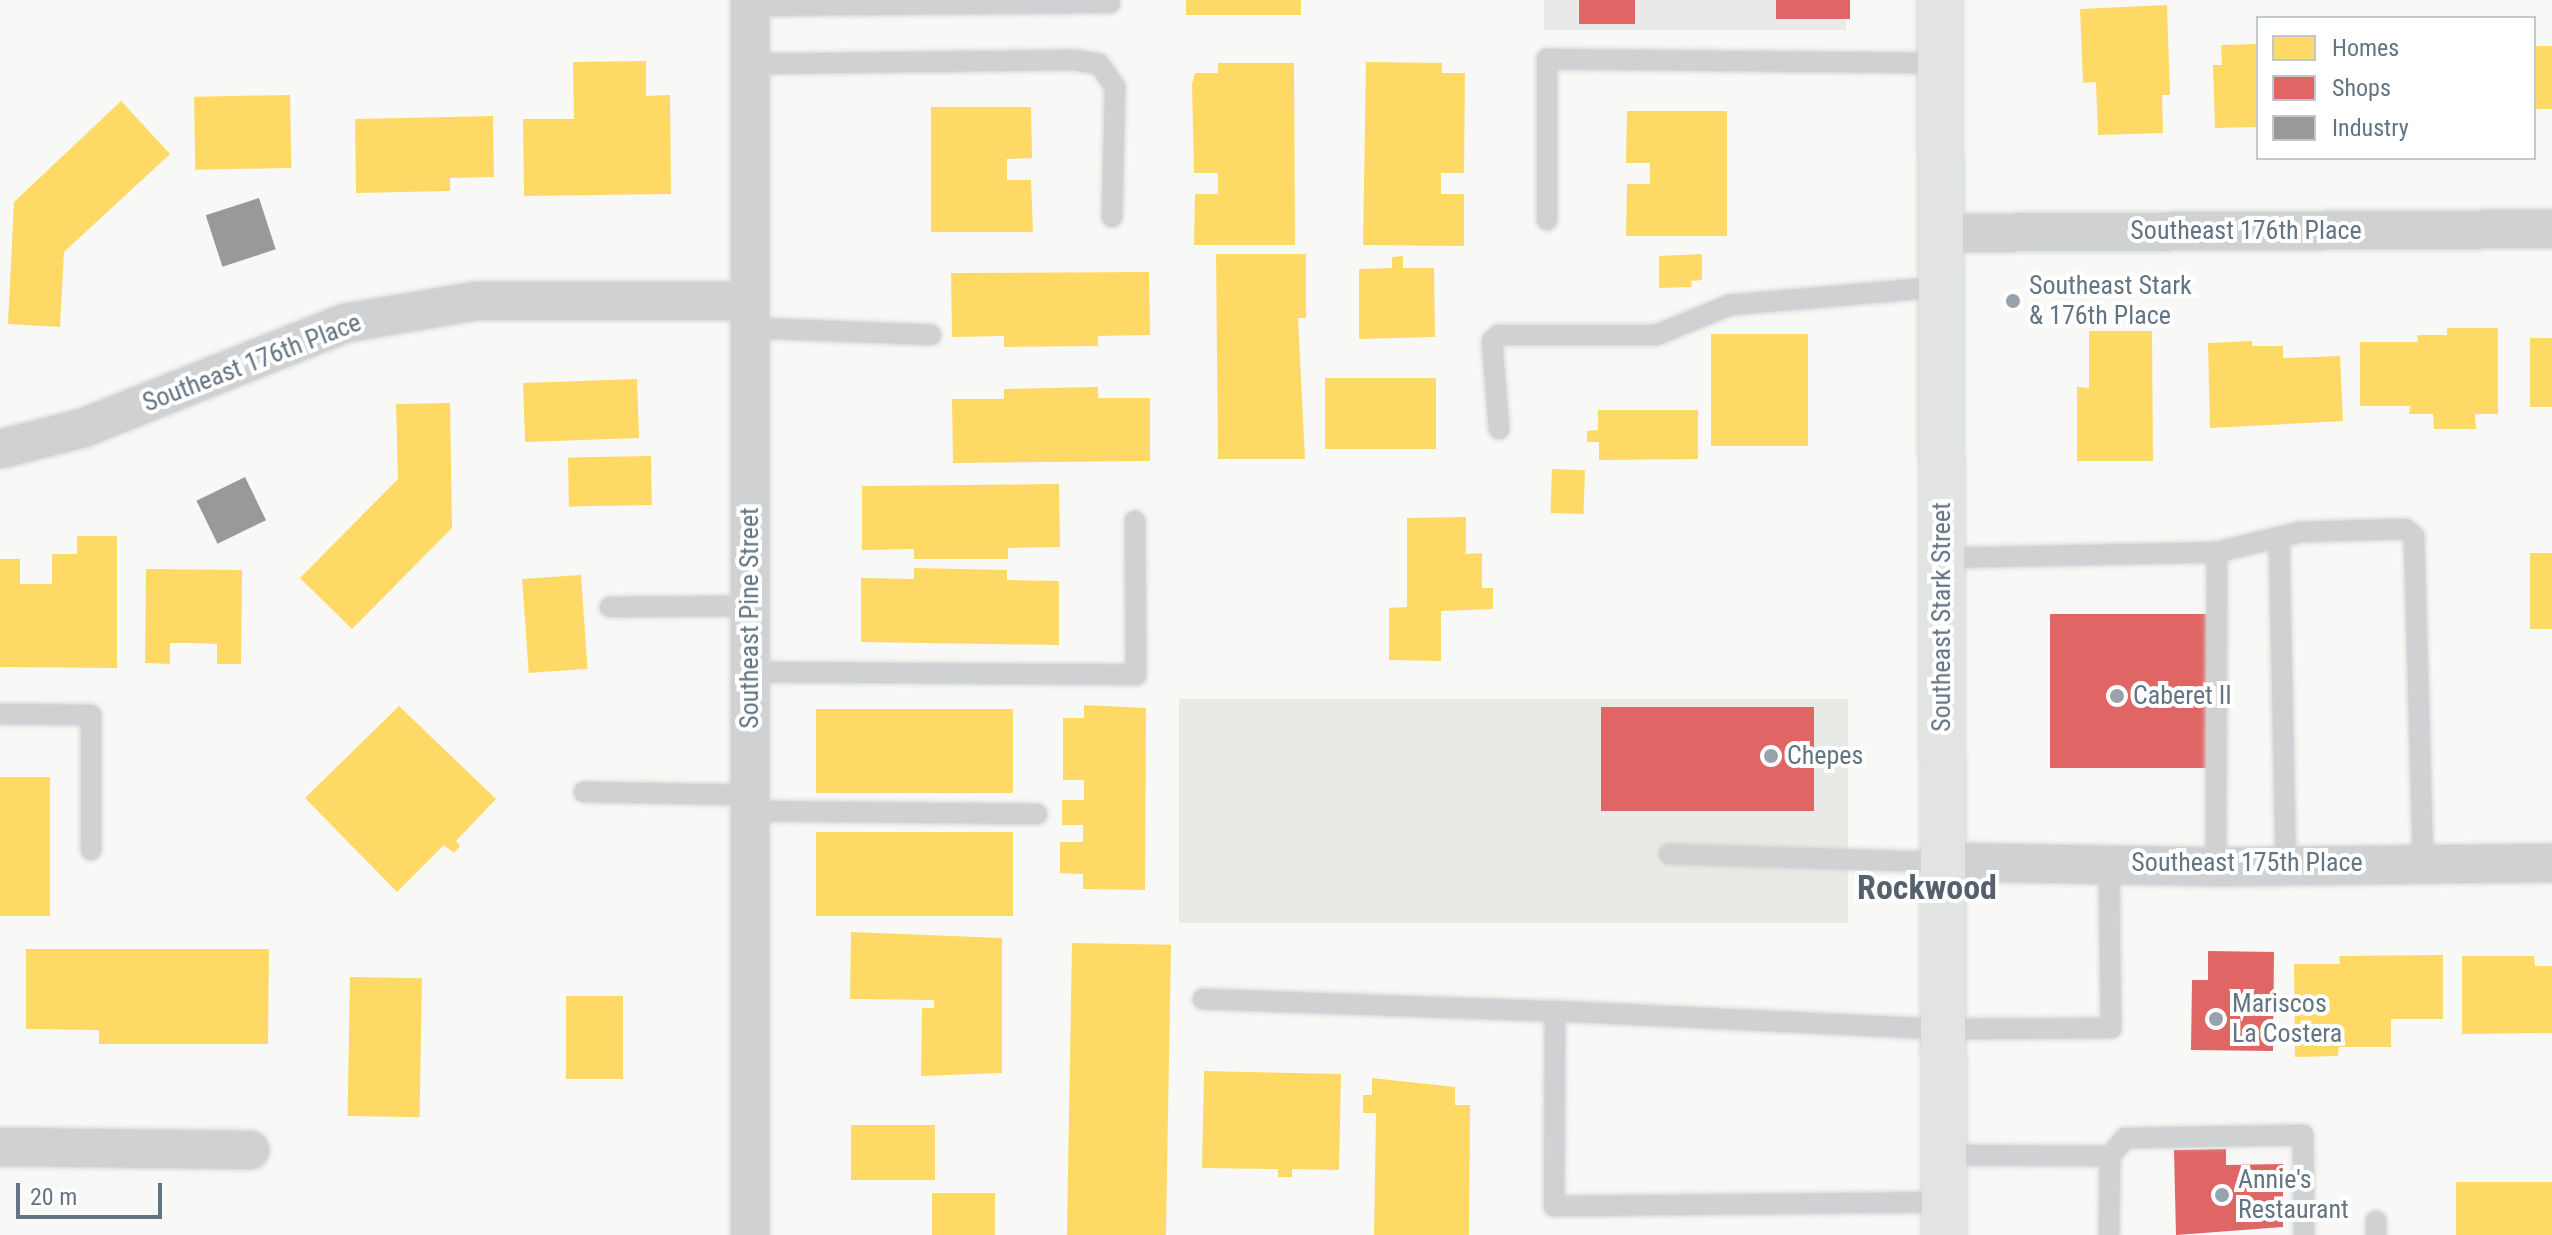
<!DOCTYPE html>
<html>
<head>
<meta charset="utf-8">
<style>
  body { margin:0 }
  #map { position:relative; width:2552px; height:1235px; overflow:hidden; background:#f8f8f7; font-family:"Roboto Condensed",sans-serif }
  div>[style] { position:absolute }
  .built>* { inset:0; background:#e8e9e8; transform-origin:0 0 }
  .green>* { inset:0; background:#e8ebe5; transform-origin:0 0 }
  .homes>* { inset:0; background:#ffd966; transform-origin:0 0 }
  .shops>* { inset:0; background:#e06666; transform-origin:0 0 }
  .industry>* { inset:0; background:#999; transform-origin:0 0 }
  .roads { filter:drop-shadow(0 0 2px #d5d6d6) drop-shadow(0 0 2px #d5d6d6) }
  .lane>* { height:20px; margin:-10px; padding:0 10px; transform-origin:10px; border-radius:10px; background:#cfd1d2 }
  .street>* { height:38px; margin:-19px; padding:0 19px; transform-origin:19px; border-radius:19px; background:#cfd1d2 }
  .primary>* { height:44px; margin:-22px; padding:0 22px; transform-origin:22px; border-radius:22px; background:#e2e3e3 }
  .dots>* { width:22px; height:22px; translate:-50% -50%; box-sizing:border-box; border:4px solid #fff; border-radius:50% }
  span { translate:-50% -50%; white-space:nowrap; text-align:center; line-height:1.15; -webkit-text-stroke:8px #fff; paint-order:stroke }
  .street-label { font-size:26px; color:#637482 }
  .poi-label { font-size:26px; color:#637482 }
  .left { translate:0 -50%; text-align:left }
  .district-label { font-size:34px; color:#55626d; font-weight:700 }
  .legend { position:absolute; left:2256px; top:16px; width:280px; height:144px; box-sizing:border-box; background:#fff; border:2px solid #c1c7cd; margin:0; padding:10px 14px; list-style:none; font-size:24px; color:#637482 }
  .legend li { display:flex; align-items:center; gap:16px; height:40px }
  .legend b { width:40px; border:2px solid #c1c7cd }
  .scale { position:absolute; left:16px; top:1183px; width:146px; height:36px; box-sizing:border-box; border:4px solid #637482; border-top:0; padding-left:10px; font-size:24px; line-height:28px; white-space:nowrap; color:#637482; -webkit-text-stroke:6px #fff; paint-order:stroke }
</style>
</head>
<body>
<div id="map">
  <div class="built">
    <div style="left:1544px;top:0;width:302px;height:30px"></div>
  </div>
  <div class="green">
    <div style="left:1179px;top:699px;width:669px;height:224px"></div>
  </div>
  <div class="homes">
    <div style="left:1186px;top:0;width:115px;height:15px"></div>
    <div style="clip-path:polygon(2167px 5px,2170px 95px,2162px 95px,2163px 133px,2098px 135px,2096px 82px,2083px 83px,2080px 9px)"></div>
    <div style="clip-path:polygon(2258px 44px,2258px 127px,2215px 128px,2213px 65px,2222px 65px,2221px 45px)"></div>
    <div style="left:2536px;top:46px;width:16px;height:63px"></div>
    <div style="clip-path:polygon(646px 61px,646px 96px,670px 95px,671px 194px,524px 196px,523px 119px,574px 119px,573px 62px)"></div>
    <div style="clip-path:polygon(1366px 62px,1442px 63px,1442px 73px,1465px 73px,1464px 173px,1441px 173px,1441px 194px,1464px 194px,1464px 246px,1363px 245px)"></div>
    <div style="clip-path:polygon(1218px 63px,1294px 63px,1295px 245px,1194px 245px,1195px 194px,1218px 194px,1218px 173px,1194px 173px,1192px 84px,1195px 73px,1218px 73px)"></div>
    <div style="left:290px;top:95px;width:73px;height:96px;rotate:89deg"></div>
    <div style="clip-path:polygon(121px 101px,170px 154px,64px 252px,60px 327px,8px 324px,14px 202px)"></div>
    <div style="clip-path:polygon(931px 107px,1031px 107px,1032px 158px,1007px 159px,1007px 180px,1031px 180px,1033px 232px,931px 232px)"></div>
    <div style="clip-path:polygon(1627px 111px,1727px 111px,1727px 236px,1626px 236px,1627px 184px,1650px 184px,1650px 163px,1626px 163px)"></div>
    <div style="clip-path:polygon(493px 116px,494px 177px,450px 178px,450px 191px,356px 193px,355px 119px)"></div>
    <div style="clip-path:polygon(1216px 254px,1306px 254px,1306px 318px,1298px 318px,1305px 459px,1218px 459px)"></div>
    <div style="clip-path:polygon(1702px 254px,1702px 280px,1691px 281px,1692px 287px,1659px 288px,1659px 256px)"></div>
    <div style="clip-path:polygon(1403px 256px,1403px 268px,1434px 268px,1435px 337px,1359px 339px,1359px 269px,1392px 268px,1392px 257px)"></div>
    <div style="clip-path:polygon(1149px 272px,1150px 335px,1098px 336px,1098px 346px,1004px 347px,1004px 336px,952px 337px,951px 273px)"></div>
    <div style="clip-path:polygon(2447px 328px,2498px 328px,2498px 414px,2475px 414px,2476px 429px,2434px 429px,2433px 414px,2409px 414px,2410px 406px,2360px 406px,2360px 342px,2418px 342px,2417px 335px,2447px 335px)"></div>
    <div style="clip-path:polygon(2089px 331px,2152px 331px,2153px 461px,2077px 461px,2077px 387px,2089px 388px)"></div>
    <div style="left:1711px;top:334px;width:97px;height:112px"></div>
    <div style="left:2530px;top:338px;width:22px;height:69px"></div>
    <div style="clip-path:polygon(2252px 341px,2252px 346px,2283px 346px,2283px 358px,2340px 356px,2343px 421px,2210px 428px,2208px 343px)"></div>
    <div style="left:1325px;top:378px;width:111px;height:71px"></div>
    <div style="left:637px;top:379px;width:59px;height:114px;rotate:88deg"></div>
    <div style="clip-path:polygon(1098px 387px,1098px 398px,1150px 398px,1150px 461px,953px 463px,952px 399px,1004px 399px,1004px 389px)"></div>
    <div style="clip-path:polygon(450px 403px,452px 528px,352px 629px,300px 578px,398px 479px,396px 404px)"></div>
    <div style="clip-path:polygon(1598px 410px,1698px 410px,1698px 459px,1599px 460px,1599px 442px,1587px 442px,1587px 431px,1598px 430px)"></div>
    <div style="left:651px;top:456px;width:49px;height:83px;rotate:89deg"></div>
    <div style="left:1552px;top:469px;width:33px;height:44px;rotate:2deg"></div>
    <div style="clip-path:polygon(1059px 484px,1060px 547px,1008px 548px,1008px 559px,914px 559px,914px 549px,862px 550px,862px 486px)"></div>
    <div style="clip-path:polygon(1466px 517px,1466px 554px,1482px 553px,1482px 588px,1493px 588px,1493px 609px,1441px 611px,1441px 661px,1389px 660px,1389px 608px,1407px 607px,1407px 518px)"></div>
    <div style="clip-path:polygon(77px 536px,117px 536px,117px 668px,0 667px,0 559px,20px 559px,20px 584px,52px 584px,52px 554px,77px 554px)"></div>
    <div style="left:2530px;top:553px;width:22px;height:76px"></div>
    <div style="clip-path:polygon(914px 568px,1007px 570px,1007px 580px,1059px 581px,1059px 645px,861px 642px,861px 578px,914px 579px)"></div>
    <div style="clip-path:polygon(146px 569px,242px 570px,241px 664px,217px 664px,217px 644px,193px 643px,170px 643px,170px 664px,145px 663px)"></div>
    <div style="left:581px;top:575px;width:94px;height:59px;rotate:86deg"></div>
    <div style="clip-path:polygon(1084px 705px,1146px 708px,1145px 890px,1083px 889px,1083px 874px,1060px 873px,1060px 842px,1083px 842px,1083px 825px,1062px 825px,1062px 800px,1084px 800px,1084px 780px,1063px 780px,1063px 718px,1084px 718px)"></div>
    <div style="clip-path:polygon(399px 706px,496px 799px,456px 841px,460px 846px,454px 853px,444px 845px,397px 892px,305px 798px)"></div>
    <div style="left:816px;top:709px;width:197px;height:84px"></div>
    <div style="left:0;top:777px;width:50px;height:139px"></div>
    <div style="left:816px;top:832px;width:197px;height:84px"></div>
    <div style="clip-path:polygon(851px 932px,1002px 938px,1002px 1073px,921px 1076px,922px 1008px,934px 1008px,934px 1000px,850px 999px)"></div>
    <div style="left:1072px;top:943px;width:99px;height:292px;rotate:1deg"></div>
    <div style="clip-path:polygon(26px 949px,269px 949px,268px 1044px,99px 1044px,99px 1030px,26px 1029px)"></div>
    <div style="clip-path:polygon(2443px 955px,2443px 1019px,2391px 1019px,2391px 1047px,2339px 1047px,2338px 1056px,2295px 1057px,2294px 964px,2340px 964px,2339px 956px)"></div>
    <div style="clip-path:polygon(2462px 956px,2534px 956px,2535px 966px,2552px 966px,2552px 1033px,2462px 1034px)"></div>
    <div style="left:350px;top:977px;width:72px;height:139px;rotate:1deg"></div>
    <div style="left:566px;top:996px;width:57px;height:83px"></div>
    <div style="clip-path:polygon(1204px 1071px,1341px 1074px,1339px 1170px,1292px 1169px,1292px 1177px,1278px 1177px,1278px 1169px,1202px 1168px)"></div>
    <div style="clip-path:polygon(1372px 1078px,1455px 1087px,1455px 1105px,1470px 1105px,1469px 1235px,1374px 1235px,1376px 1113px,1363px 1113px,1363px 1095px,1372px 1095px)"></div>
    <div style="left:851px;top:1125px;width:84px;height:55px"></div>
    <div style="left:2552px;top:1182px;width:53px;height:96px;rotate:90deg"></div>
    <div style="left:932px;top:1193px;width:63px;height:42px"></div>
  </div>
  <div class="shops">
    <div style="left:1579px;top:0;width:56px;height:24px"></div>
    <div style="left:1776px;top:0;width:74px;height:19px"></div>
    <div style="left:2050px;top:614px;width:158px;height:154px"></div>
    <div style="left:1601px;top:707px;width:213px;height:104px"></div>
    <div style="clip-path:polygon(2208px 951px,2274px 952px,2273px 1051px,2191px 1050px,2192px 980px,2208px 980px)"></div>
    <div style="clip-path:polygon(2226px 1149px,2226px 1165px,2283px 1164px,2283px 1227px,2176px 1235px,2174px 1150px)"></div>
  </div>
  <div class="industry">
    <div style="left:259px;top:198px;width:54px;height:56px;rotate:72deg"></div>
    <div style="left:245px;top:477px;width:48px;height:54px;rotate:64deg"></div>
  </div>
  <div class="roads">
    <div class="lane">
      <div style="left:750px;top:6px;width:360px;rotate:-0.5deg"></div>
      <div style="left:750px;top:64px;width:324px;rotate:-0.7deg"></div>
      <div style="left:1074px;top:60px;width:25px;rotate:9deg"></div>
      <div style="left:1099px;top:64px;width:28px;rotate:55deg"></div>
      <div style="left:1115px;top:87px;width:130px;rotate:91.3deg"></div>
      <div style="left:1547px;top:220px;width:161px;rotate:-90deg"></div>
      <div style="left:1547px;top:59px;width:393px;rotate:0.6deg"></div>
      <div style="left:750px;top:328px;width:181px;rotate:2.2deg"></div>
      <div style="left:1499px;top:429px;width:88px;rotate:-94.5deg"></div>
      <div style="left:1492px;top:341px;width:9px;rotate:-41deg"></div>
      <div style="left:1499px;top:335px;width:157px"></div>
      <div style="left:1656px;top:335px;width:80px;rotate:-22.1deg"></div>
      <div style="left:1730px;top:305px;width:211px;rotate:-4.9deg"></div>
      <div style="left:2279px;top:537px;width:328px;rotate:88.8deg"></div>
      <div style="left:2217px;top:552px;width:85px;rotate:-13.5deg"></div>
      <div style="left:2300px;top:532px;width:105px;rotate:-1.6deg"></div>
      <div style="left:2405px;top:529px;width:11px;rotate:38deg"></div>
      <div style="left:2414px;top:536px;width:326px;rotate:88.4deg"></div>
      <div style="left:1942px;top:558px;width:275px;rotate:-1.2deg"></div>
      <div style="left:2217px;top:552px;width:315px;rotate:90.2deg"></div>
      <div style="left:610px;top:607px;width:140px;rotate:-0.4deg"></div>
      <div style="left:750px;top:672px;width:386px;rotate:0.4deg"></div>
      <div style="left:1136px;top:675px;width:154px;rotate:-90.4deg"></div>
      <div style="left:0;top:714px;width:91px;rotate:0.6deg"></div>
      <div style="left:91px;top:715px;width:135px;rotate:90deg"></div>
      <div style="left:584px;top:792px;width:166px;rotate:1deg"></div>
      <div style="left:750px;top:811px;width:287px;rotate:0.6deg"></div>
      <div style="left:1669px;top:854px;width:274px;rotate:1.7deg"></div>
      <div style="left:1203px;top:999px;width:352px;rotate:2deg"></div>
      <div style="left:1944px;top:1155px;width:166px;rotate:0.3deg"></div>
      <div style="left:2110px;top:1156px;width:79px;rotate:90.7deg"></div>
      <div style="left:2110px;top:1156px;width:23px;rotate:-50deg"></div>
      <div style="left:2125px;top:1138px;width:178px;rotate:-1deg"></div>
      <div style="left:2303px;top:1135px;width:100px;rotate:89.4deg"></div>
      <div style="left:1944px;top:1202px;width:390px;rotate:179.4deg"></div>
      <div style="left:1554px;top:1206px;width:195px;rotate:-89.7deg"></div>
      <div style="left:1555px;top:1011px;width:388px;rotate:2.7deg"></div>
      <div style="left:1943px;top:1029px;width:168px;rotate:-0.3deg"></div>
      <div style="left:2111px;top:1028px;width:166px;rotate:-90.7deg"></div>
      <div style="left:2376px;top:1221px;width:14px;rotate:90deg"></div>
    </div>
    <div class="street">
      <div style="left:750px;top:0;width:1235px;rotate:90deg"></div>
      <div style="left:1940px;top:233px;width:612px;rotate:-0.37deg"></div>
      <div style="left:0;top:449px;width:86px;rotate:-14.2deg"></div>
      <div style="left:83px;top:428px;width:283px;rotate:-21.8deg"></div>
      <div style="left:346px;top:323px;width:132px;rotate:-9.6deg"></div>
      <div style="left:476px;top:301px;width:274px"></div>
      <div style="left:1943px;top:862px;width:273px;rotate:1deg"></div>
      <div style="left:2216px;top:867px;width:336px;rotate:-0.7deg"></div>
      <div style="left:0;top:1147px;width:250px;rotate:0.7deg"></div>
    </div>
    <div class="primary">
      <div style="left:1940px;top:0;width:1235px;rotate:89.81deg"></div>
    </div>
  </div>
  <div class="dots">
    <div style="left:2013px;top:301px;background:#97a2ab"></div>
    <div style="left:2117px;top:696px;background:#97a2ab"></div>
    <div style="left:1771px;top:756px;background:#97a2ab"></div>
    <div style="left:2216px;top:1019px;background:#97a2ab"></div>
    <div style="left:2222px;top:1195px;background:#97a2ab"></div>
  </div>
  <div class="street-label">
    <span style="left:2246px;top:231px">Southeast 176th Place</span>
    <span style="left:252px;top:363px;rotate:-21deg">Southeast 176th Place</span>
    <span style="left:1942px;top:617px;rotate:-90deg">Southeast Stark Street</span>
    <span style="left:750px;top:618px;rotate:-90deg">Southeast Pine Street</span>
    <span style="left:2247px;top:863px">Southeast 175th Place</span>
  </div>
  <div class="poi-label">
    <span class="left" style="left:2029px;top:301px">Southeast Stark<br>&amp; 176th Place</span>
    <span class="left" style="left:2133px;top:696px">Caberet II</span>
    <span class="left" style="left:1787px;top:756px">Chepes</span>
    <span class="left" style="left:2232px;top:1019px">Mariscos<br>La Costera</span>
    <span class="left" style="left:2238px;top:1195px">Annie's<br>Restaurant</span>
  </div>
  <div class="district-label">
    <span style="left:1927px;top:888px">Rockwood</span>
  </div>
  <ul class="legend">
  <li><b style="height:22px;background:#ffd966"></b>Homes</li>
  <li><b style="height:22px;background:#e06666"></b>Shops</li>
  <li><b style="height:22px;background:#999"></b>Industry</li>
  </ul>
  <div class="scale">20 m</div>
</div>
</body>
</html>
